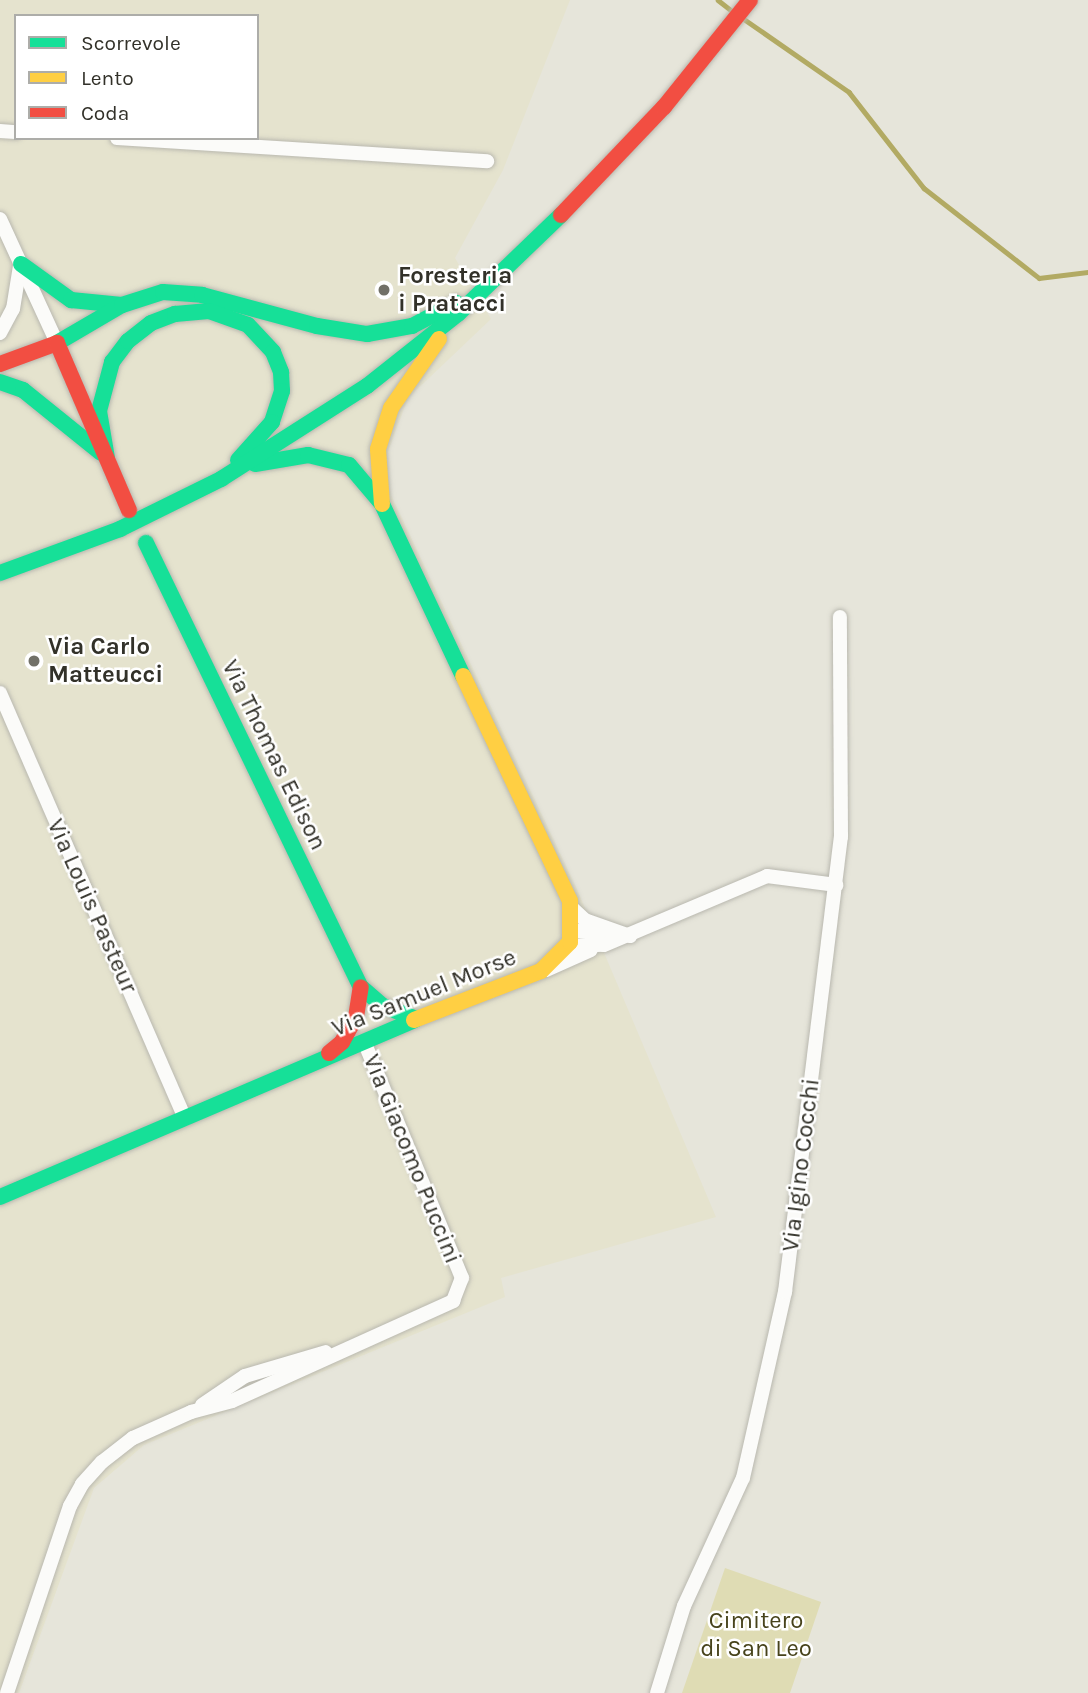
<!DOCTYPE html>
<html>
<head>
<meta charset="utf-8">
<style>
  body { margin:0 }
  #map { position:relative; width:1088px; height:1693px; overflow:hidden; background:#e6e5da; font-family:Karla,sans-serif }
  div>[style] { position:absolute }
  .built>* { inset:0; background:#e5e3ce }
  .green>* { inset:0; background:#dfdcb4 }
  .stream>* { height:4.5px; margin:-2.25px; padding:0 2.25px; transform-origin:2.25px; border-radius:2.25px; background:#b2aa63 }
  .roads { filter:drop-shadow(0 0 2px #b9b8af) drop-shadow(0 0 2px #b9b8af) }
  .street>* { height:14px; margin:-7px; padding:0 7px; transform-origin:7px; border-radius:7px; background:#fbfbf9 }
  .fast>* { height:16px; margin:-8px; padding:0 8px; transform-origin:8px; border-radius:8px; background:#16e098 }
  .slow>* { height:16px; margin:-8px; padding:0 8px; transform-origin:8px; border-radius:8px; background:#ffcf43 }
  .jam>* { height:16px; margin:-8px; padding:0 8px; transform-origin:8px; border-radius:8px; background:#f24e42 }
  .dots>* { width:19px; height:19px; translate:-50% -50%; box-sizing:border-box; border:4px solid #fff; border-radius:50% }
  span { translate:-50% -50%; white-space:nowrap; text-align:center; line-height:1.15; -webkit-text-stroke:5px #fff; paint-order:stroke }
  .poi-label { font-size:24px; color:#323129; font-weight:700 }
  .left { translate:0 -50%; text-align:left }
  .street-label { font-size:24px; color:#323129 }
  .park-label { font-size:24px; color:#47431b }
  .legend { position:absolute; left:14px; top:14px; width:245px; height:126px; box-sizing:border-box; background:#fff; border:2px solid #adada9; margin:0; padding:9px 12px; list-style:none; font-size:21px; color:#323129 }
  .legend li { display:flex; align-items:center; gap:14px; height:35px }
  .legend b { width:35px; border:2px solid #adada9 }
</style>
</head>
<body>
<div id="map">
  <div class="built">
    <div style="clip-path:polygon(evenodd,0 0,570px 0,503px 170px,455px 258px,491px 319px,408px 398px,386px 457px,391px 495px,577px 889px,716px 1217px,501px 1278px,505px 1297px,144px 1445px,94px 1488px,19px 1693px,0 1693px,0 0,16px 16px,257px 16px,257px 138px,16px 138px,16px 16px)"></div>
  </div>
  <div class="green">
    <div style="clip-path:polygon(725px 1568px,821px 1602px,790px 1693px,682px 1693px)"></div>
  </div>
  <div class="stream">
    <div style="left:718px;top:0;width:16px;rotate:38deg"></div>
    <div style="left:744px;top:19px;width:128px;rotate:34.8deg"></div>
    <div style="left:849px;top:92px;width:122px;rotate:52deg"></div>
    <div style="left:924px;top:188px;width:146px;rotate:38deg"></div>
    <div style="left:1039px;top:278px;width:49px;rotate:-7deg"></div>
  </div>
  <div class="roads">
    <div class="street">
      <div style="left:0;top:131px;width:16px;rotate:4deg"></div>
      <div style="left:117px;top:138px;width:371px;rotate:3.6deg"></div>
      <div style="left:0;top:219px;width:136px;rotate:65.3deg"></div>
      <div style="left:0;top:333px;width:27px;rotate:-62deg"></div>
      <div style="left:13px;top:309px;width:44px;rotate:-80.8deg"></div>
      <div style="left:0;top:693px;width:464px;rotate:66.5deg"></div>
      <div style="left:570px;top:906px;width:21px;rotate:43deg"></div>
      <div style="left:585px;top:920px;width:48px;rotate:19.6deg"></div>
      <div style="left:570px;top:930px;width:41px;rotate:7deg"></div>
      <div style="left:566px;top:946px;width:38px;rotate:-2deg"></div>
      <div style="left:604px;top:945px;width:177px;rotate:-22.9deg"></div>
      <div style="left:767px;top:876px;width:70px;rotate:7.4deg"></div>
      <div style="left:546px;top:970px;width:49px;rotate:-24deg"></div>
      <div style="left:202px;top:1405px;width:52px;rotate:-34deg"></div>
      <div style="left:245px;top:1376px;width:84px;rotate:-16.5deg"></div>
      <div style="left:7px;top:1693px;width:197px;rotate:-71.4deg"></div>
      <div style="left:70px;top:1506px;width:25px;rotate:-61deg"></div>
      <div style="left:82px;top:1484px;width:30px;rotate:-48deg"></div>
      <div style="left:102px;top:1462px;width:39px;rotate:-38deg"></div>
      <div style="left:133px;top:1438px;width:64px;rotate:-24.1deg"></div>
      <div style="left:191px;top:1412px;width:42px;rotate:-15deg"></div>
      <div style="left:232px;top:1401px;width:243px;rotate:-24.3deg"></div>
      <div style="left:453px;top:1301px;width:25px;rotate:-69deg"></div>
      <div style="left:462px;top:1278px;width:256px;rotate:-112.5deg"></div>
      <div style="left:657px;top:1693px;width:91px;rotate:-72.8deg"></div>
      <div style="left:684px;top:1606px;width:141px;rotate:-65.3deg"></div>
      <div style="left:743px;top:1478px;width:191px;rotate:-77.3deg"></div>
      <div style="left:785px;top:1292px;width:458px;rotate:-83deg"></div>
      <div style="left:841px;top:837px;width:220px;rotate:-90.3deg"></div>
    </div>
    <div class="fast">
      <div style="left:21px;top:264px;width:62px;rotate:35.8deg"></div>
      <div style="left:71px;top:300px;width:51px;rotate:5.6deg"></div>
      <div style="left:57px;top:343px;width:75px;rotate:-30.3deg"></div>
      <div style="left:122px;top:305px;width:43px;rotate:-17.6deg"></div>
      <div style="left:163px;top:292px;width:39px;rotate:4deg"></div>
      <div style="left:202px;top:295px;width:119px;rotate:15.1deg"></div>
      <div style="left:317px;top:326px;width:51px;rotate:9.1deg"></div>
      <div style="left:367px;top:334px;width:46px;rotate:-10.1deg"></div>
      <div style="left:412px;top:326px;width:50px;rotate:-27.6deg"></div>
      <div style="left:0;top:382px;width:24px;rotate:19deg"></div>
      <div style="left:23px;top:390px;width:100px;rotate:38.9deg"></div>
      <div style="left:107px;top:458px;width:48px;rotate:-99.7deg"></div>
      <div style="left:99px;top:411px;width:51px;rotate:-75.1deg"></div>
      <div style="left:112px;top:362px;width:26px;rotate:-53deg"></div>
      <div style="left:128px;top:341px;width:29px;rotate:-38deg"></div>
      <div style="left:151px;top:323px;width:26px;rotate:-21deg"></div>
      <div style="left:175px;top:314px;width:34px;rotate:-5deg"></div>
      <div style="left:209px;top:311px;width:41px;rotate:19.7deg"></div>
      <div style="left:248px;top:325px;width:37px;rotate:47deg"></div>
      <div style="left:273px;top:352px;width:22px;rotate:68deg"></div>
      <div style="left:281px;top:372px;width:19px;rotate:87deg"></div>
      <div style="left:282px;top:391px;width:33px;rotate:108deg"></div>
      <div style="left:272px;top:422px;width:51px;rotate:131.8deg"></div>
      <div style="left:255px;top:464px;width:54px;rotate:-9.6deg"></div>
      <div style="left:308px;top:455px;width:42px;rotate:13.7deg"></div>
      <div style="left:349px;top:465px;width:51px;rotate:49.8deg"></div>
      <div style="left:382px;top:504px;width:190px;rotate:64.8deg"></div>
      <div style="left:146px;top:543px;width:493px;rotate:64.2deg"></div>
      <div style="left:361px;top:987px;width:29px;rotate:41deg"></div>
      <div style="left:383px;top:1006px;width:36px;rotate:21deg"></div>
      <div style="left:0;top:573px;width:128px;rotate:-20.1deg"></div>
      <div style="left:120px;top:529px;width:113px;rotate:-26.3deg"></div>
      <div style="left:221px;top:479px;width:173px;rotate:-32.5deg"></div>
      <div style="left:367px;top:386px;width:117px;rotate:-38.4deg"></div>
      <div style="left:459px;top:313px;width:141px;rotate:-43.9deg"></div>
      <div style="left:0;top:1197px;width:450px;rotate:-23.1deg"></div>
    </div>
    <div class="slow">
      <div style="left:382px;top:504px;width:55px;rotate:-94.2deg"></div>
      <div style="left:378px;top:449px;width:43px;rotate:-72.4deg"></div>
      <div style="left:391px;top:408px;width:84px;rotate:-55.2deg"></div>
      <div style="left:414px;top:1020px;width:136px;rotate:-21.1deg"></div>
      <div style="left:541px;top:971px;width:41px;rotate:-45deg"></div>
      <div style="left:570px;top:942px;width:41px;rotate:-90deg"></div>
      <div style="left:570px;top:901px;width:249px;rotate:-115.4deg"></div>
    </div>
    <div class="jam">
      <div style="left:561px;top:215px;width:149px;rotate:-46.4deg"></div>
      <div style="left:664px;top:107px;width:137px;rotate:-51.2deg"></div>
      <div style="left:0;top:364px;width:61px;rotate:-20.2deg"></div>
      <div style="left:57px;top:343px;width:182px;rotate:66.7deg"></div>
      <div style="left:329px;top:1053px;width:17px;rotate:-40deg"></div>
      <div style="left:342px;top:1042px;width:29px;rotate:-61deg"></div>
      <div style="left:356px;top:1017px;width:30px;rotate:-81deg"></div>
    </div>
  </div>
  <div class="dots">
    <div style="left:384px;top:290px;background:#717067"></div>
    <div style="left:34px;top:661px;background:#717067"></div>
  </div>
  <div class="poi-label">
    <span class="left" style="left:398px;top:290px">Foresteria<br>i Pratacci</span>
    <span class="left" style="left:48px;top:661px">Via Carlo<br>Matteucci</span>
  </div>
  <div class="street-label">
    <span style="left:274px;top:755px;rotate:64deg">Via Thomas Edison</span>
    <span style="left:92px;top:906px;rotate:66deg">Via Louis Pasteur</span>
    <span style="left:424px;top:993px;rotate:-22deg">Via Samuel Morse</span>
    <span style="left:412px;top:1159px;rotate:68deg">Via Giacomo Puccini</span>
    <span style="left:801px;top:1165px;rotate:-83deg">Via Igino Cocchi</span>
  </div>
  <div class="park-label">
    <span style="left:756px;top:1635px">Cimitero<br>di San Leo</span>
  </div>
  <ul class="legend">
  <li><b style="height:9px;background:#16e098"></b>Scorrevole</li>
  <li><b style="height:9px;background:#ffcf43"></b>Lento</li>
  <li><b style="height:9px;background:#f24e42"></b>Coda</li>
  </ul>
</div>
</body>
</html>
